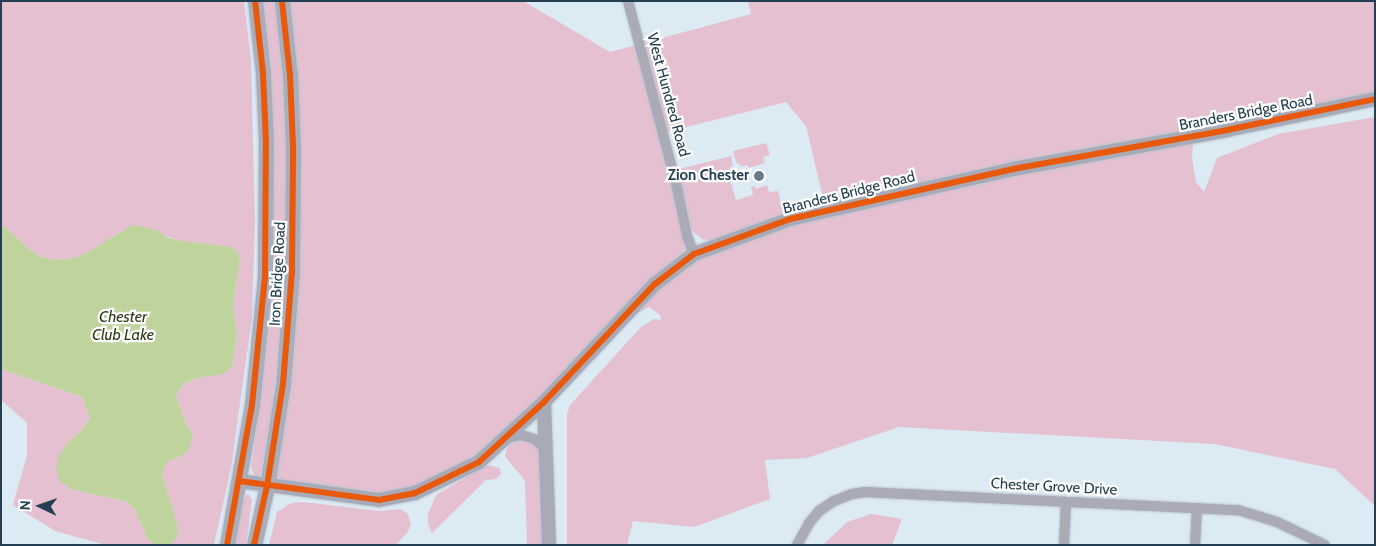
<!DOCTYPE html>
<html>
<head>
<meta charset="utf-8">
<style>
  body { margin:0 }
  #map { position:relative; width:1376px; height:546px; overflow:hidden; background:#dceaf4; font-family:Cabin,sans-serif }
  div>[style] { position:absolute }
  .green>* { inset:0; background:#e4c0d1 }
  .water>* { inset:0; background:#bfd39c }
  .roads { filter:drop-shadow(0 0 1px #bac7d2) drop-shadow(0 0 1px #bac7d2) }
  .street>* { height:10px; margin:-5px; padding:0 5px; transform-origin:5px; border-radius:5px; background:#aaabb7 }
  .secondary>* { height:14px; margin:-7px; padding:0 7px; transform-origin:7px; border-radius:7px; background:#a9aab8 }
  .primary>* { height:15px; margin:-7.5px; padding:0 7.5px; transform-origin:7.5px; border-radius:7.5px; background:#aaaeba }
  .cycleway>* { height:6px; margin:-3px; padding:0 3px; transform-origin:3px; border-radius:3px; background:#e8590c }
  .dots>* { width:14px; height:14px; translate:-50% -50%; box-sizing:border-box; border:2px solid #fff; border-radius:50% }
  span { translate:-50% -50%; white-space:nowrap; text-align:center; line-height:1.15; -webkit-text-stroke:4.5px #fff; paint-order:stroke }
  .street-label { font-size:15px; color:#243f52 }
  .poi-label { font-size:15px; color:#243f52; font-weight:700 }
  .right { translate:-100% -50%; text-align:right }
  .water-label { font-size:16px; color:#313a17; font-style:italic }
  .frame { position:absolute; inset:0; border:2px solid #243f52; pointer-events:none }
  .north { position:absolute; left:15px; top:481px; width:50px; height:50px; -webkit-text-stroke:4px #fff; paint-order:stroke; rotate:273deg; font-size:14px; font-weight:700; line-height:20px; text-align:center; color:#243f52 }
  .north::after { content:''; display:block; margin:auto; width:18px; height:22px; background:#243f52; clip-path:polygon(50% 0,100% 100%,50% 72%,0 100%) }
</style>
</head>
<body>
<div id="map">
  <div class="green">
    <div style="clip-path:polygon(1px 1px,244px 1px,251px 60px,255px 222px,252px 317px,231px 468px,214px 545px,168px 545px,176px 539px,179px 530px,162px 473px,167px 462px,187px 453px,193px 435px,186px 424px,176px 396px,183px 384px,197px 378px,224px 374px,232px 366px,237px 336px,233px 305px,240px 258px,236px 250px,226px 246px,181px 241px,132px 225px,87px 253px,74px 258px,58px 260px,43px 258px,29px 249px,1px 224px)"></div>
    <div style="clip-path:polygon(258px 1px,275px 1px,280px 39px,286px 124px,287px 225px,282px 315px,273px 401px,261px 474px,258px 476px,254px 475px,251px 467px,258px 414px,260px 366px)"></div>
    <div style="clip-path:polygon(284px 1px,523px 1px,610px 52px,751px 14px,748px 1px,1375px 1px,1375px 98px,826px 210px,806px 126px,786px 102px,662px 133px,694px 254px,477px 461px,414px 491px,381px 497px,270px 484px,291px 315px)"></div>
    <div style="clip-path:polygon(1375px 117px,1375px 506px,1335px 469px,1215px 444px,899px 427px,807px 458px,765px 460px,770px 499px,694px 527px,633px 521px,627px 545px,567px 545px,567px 414px,570px 405px,641px 327px,654px 319px,661px 320px,660px 315px,649px 307px,633px 316px,651px 293px,703px 256px,791px 224px,899px 198px,1193px 141px,1192px 159px,1196px 182px,1204px 192px,1217px 158px,1278px 134px)"></div>
    <div style="clip-path:polygon(766px 143px,770px 155px,763px 157px,765px 163px,749px 168px,747px 165px,741px 167px,740px 164px,737px 164px,733px 151px)"></div>
    <div style="clip-path:polygon(731px 156px,733px 166px,730px 167px,731px 170px,728px 172px,736px 200px,753px 195px,751px 187px,755px 186px,756px 189px,767px 185px,769px 192px,778px 191px,783px 211px,793px 208px,794px 214px,712px 240px,702px 239px,692px 231px,677px 167px,683px 168px)"></div>
    <div style="clip-path:polygon(1px 369px,82px 397px,90px 418px,81px 431px,68px 442px,74px 490px,125px 501px,134px 508px,147px 538px,156px 545px,106px 545px,55px 531px,13px 505px,27px 455px,27px 423px,1px 400px)"></div>
    <div style="clip-path:polygon(523px 440px,536px 446px,541px 456px,544px 545px,527px 545px,525px 481px,505px 456px,508px 445px)"></div>
    <div style="clip-path:polygon(487px 465px,500px 468px,501px 474px,496px 479px,486px 480px,432px 533px,428px 524px,428px 514px,436px 495px)"></div>
    <div style="clip-path:polygon(248px 494px,252px 499px,246px 545px,230px 545px,241px 501px)"></div>
    <div style="clip-path:polygon(303px 502px,380px 511px,400px 509px,408px 514px,411px 525px,407px 533px,396px 545px,269px 545px,277px 512px,291px 503px)"></div>
    <div style="clip-path:polygon(871px 514px,902px 519px,892px 545px,823px 545px,847px 522px)"></div>
  </div>
  <div class="water">
    <div style="clip-path:polygon(1px 224px,29px 249px,43px 258px,58px 260px,74px 258px,87px 253px,132px 225px,158px 230px,166px 237px,181px 241px,227px 246px,236px 250px,240px 258px,233px 305px,237px 336px,232px 366px,224px 374px,197px 378px,183px 384px,176px 396px,186px 424px,193px 435px,187px 453px,167px 462px,162px 473px,179px 530px,176px 539px,168px 545px,155px 545px,147px 538px,134px 508px,125px 501px,74px 490px,61px 482px,56px 469px,59px 456px,68px 442px,81px 431px,90px 418px,82px 397px,1px 369px)"></div>
  </div>
  <div class="roads">
    <div class="street">
      <div style="left:628px;top:1px;width:197px;rotate:75.3deg"></div>
      <div style="left:678px;top:192px;width:45px;rotate:78.4deg"></div>
      <div style="left:687px;top:236px;width:19px;rotate:69deg"></div>
      <div style="left:505px;top:439px;width:16px;rotate:-14deg"></div>
      <div style="left:521px;top:435px;width:14px;rotate:17deg"></div>
      <div style="left:534px;top:439px;width:16px;rotate:40deg"></div>
      <div style="left:797px;top:545px;width:25px;rotate:-61deg"></div>
      <div style="left:809px;top:523px;width:16px;rotate:-50deg"></div>
      <div style="left:819px;top:511px;width:18px;rotate:-34deg"></div>
      <div style="left:834px;top:501px;width:19px;rotate:-21deg"></div>
      <div style="left:852px;top:494px;width:13px;rotate:-9deg"></div>
      <div style="left:865px;top:492px;width:373px;rotate:2.8deg"></div>
      <div style="left:1238px;top:510px;width:41px;rotate:17.1deg"></div>
      <div style="left:1277px;top:522px;width:53px;rotate:25.6deg"></div>
      <div style="left:1064px;top:545px;width:43px;rotate:-87.3deg"></div>
      <div style="left:1195px;top:545px;width:37px;rotate:-87deg"></div>
    </div>
    <div class="secondary">
      <div style="left:544px;top:402px;width:143px;rotate:88deg"></div>
      <div style="left:239px;top:481px;width:141px;rotate:7.7deg"></div>
      <div style="left:379px;top:500px;width:37px;rotate:-11deg"></div>
      <div style="left:415px;top:493px;width:71px;rotate:-25.8deg"></div>
      <div style="left:479px;top:462px;width:88px;rotate:-42.7deg"></div>
      <div style="left:544px;top:402px;width:162px;rotate:-46.8deg"></div>
      <div style="left:655px;top:284px;width:49px;rotate:-37.6deg"></div>
      <div style="left:694px;top:254px;width:102px;rotate:-20deg"></div>
      <div style="left:790px;top:219px;width:229px;rotate:-12.6deg"></div>
      <div style="left:1013px;top:169px;width:218px;rotate:-10.3deg"></div>
      <div style="left:1227px;top:130px;width:151px;rotate:-11.8deg"></div>
    </div>
    <div class="primary">
      <div style="left:227px;top:545px;width:142px;rotate:-79.9deg"></div>
      <div style="left:252px;top:405px;width:130px;rotate:-84.2deg"></div>
      <div style="left:265px;top:276px;width:134px;rotate:-89.6deg"></div>
      <div style="left:266px;top:142px;width:69px;rotate:-92.5deg"></div>
      <div style="left:263px;top:73px;width:72px;rotate:-96.3deg"></div>
      <div style="left:254px;top:545px;width:60px;rotate:-77.6deg"></div>
      <div style="left:267px;top:486px;width:103px;rotate:-81.1deg"></div>
      <div style="left:283px;top:384px;width:111px;rotate:-85.4deg"></div>
      <div style="left:292px;top:273px;width:127px;rotate:-89.5deg"></div>
      <div style="left:293px;top:146px;width:71px;rotate:-92.4deg"></div>
      <div style="left:290px;top:75px;width:74px;rotate:-96.2deg"></div>
    </div>
  </div>
  <div class="cycleway">
    <div style="left:239px;top:481px;width:141px;rotate:7.7deg"></div>
    <div style="left:379px;top:500px;width:37px;rotate:-11deg"></div>
    <div style="left:415px;top:493px;width:71px;rotate:-25.8deg"></div>
    <div style="left:479px;top:462px;width:88px;rotate:-42.7deg"></div>
    <div style="left:544px;top:402px;width:162px;rotate:-46.8deg"></div>
    <div style="left:655px;top:284px;width:49px;rotate:-37.6deg"></div>
    <div style="left:694px;top:254px;width:102px;rotate:-20deg"></div>
    <div style="left:790px;top:219px;width:229px;rotate:-12.6deg"></div>
    <div style="left:1013px;top:169px;width:218px;rotate:-10.3deg"></div>
    <div style="left:1227px;top:130px;width:151px;rotate:-11.8deg"></div>
    <div style="left:227px;top:545px;width:142px;rotate:-79.9deg"></div>
    <div style="left:252px;top:405px;width:130px;rotate:-84.2deg"></div>
    <div style="left:265px;top:276px;width:134px;rotate:-89.6deg"></div>
    <div style="left:266px;top:142px;width:69px;rotate:-92.5deg"></div>
    <div style="left:263px;top:73px;width:72px;rotate:-96.3deg"></div>
    <div style="left:254px;top:545px;width:60px;rotate:-77.6deg"></div>
    <div style="left:267px;top:486px;width:103px;rotate:-81.1deg"></div>
    <div style="left:283px;top:384px;width:111px;rotate:-85.4deg"></div>
    <div style="left:292px;top:273px;width:127px;rotate:-89.5deg"></div>
    <div style="left:293px;top:146px;width:71px;rotate:-92.4deg"></div>
    <div style="left:290px;top:75px;width:74px;rotate:-96.2deg"></div>
  </div>
  <div class="dots">
    <div style="left:759px;top:176px;background:#647b8b"></div>
  </div>
  <div class="street-label">
    <span style="left:668px;top:95px;rotate:75deg">West Hundred Road</span>
    <span style="left:1246px;top:113px;rotate:-11deg">Branders Bridge Road</span>
    <span style="left:849px;top:193px;rotate:-14deg">Branders Bridge Road</span>
    <span style="left:278px;top:274px;rotate:-87deg">Iron Bridge Road</span>
    <span style="left:1054px;top:487px;rotate:3deg">Chester Grove Drive</span>
  </div>
  <div class="poi-label">
    <span class="right" style="left:749px;top:176px">Zion Chester</span>
  </div>
  <div class="water-label">
    <span style="left:123px;top:326px">Chester<br>Club Lake</span>
  </div>
  <div class="frame"></div>
  <div class="north">N</div>
</div>
</body>
</html>
